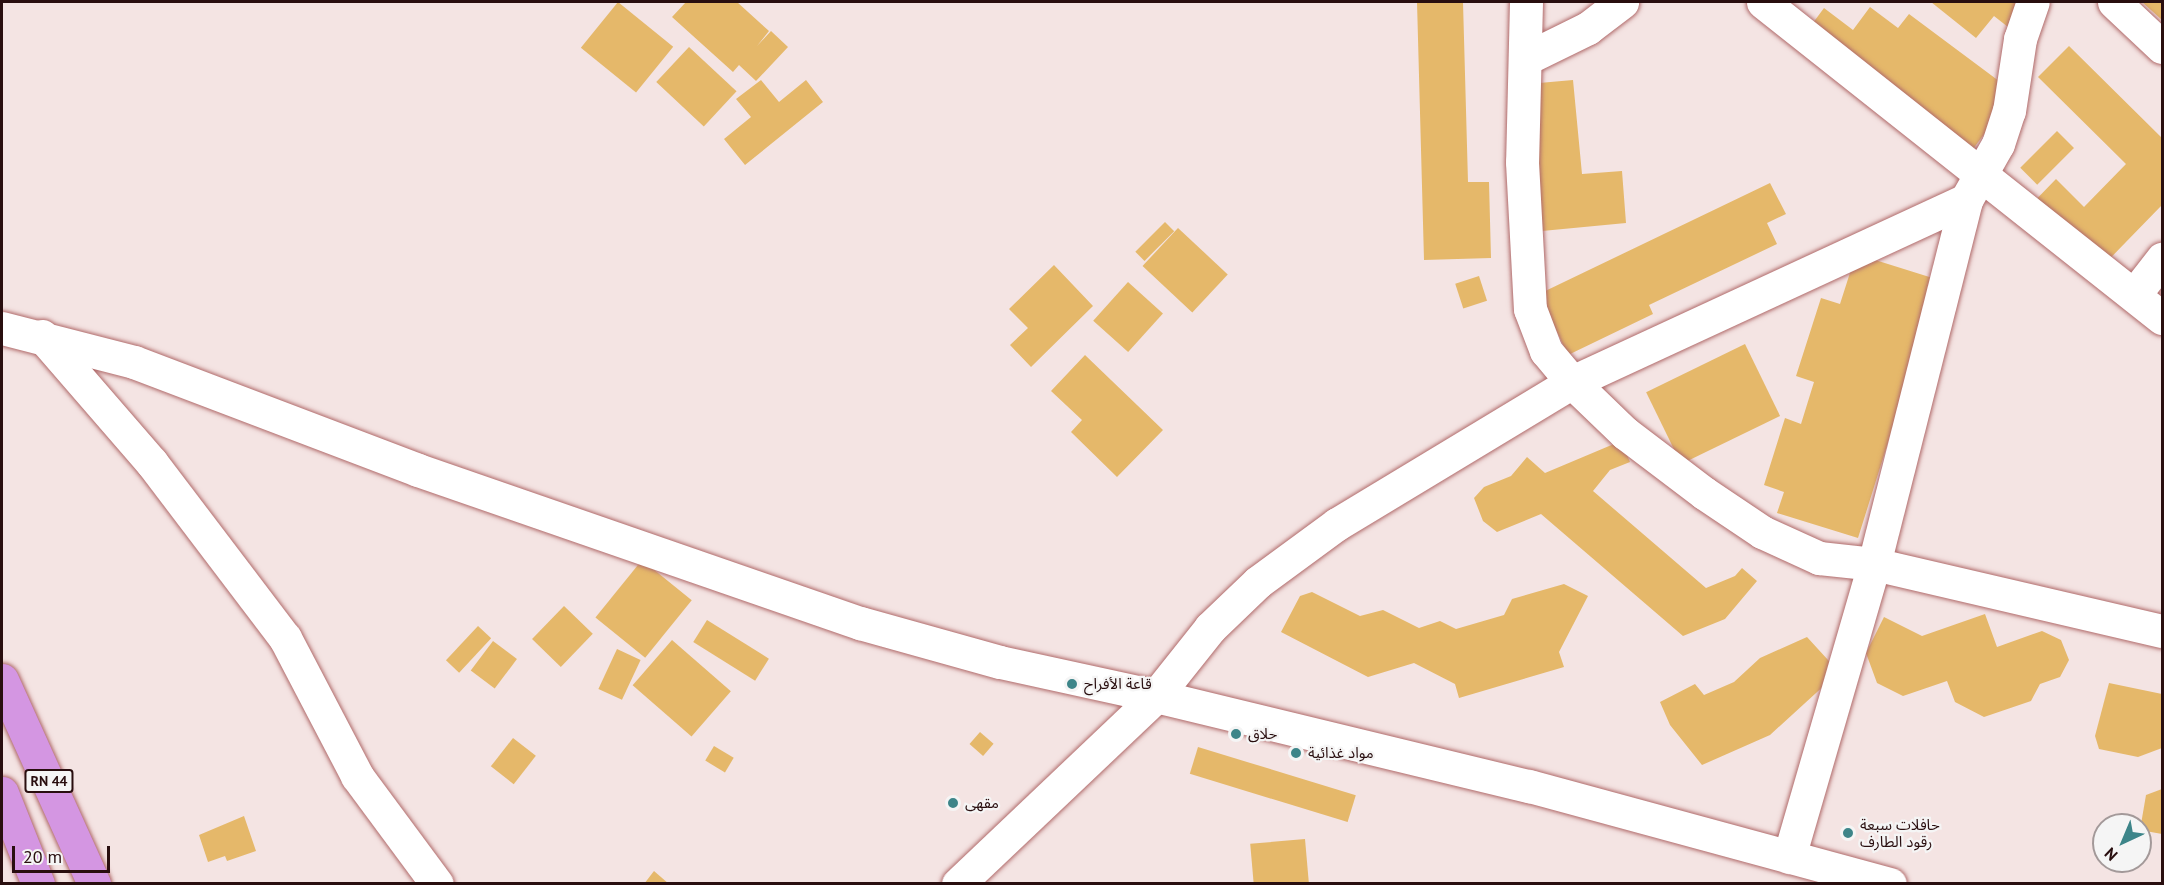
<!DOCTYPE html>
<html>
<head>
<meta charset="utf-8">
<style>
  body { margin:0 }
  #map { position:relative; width:2164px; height:885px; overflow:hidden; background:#f4e4e3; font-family:"PT Sans","Noto Sans Arabic",sans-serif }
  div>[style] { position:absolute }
  .building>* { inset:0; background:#e5b86a; transform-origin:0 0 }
  .roads { filter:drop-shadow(0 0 2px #b06a6a) drop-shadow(0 0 2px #b06a6a) }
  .minor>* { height:33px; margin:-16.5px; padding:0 16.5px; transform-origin:16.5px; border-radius:16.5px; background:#fff }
  .tertiary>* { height:33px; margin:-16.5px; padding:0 16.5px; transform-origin:16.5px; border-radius:16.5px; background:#fff }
  .trunk>* { height:33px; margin:-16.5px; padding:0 16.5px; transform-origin:16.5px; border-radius:16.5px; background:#d496e2 }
  .dots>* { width:16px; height:16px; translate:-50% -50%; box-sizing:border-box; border:3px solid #f5f5f5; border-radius:50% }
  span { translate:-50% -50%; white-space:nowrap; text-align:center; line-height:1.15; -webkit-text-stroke:4.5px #f5f5f5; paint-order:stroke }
  .shield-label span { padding:2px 4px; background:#f5f5f5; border:2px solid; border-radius:4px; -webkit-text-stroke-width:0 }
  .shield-label { font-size:14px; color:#290e0f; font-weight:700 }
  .poi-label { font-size:15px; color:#290e0f }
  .left { translate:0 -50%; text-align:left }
  .frame { position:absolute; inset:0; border:3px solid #290e0f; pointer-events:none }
  .north { position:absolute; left:2092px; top:813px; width:60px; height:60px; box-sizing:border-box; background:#f5f5f5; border:2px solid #a39999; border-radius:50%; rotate:224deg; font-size:16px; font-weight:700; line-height:24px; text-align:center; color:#290e0f }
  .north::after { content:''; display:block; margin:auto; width:21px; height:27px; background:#3d8589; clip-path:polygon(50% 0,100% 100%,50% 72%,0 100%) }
  .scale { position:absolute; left:12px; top:846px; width:98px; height:27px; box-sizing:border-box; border:3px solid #290e0f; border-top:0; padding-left:8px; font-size:18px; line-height:21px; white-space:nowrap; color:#290e0f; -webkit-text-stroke:4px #f5f5f5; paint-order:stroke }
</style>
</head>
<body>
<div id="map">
  <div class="building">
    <div style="left:618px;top:2px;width:71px;height:59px;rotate:39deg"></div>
    <div style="clip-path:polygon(686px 2px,737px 2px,769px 31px,757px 46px,771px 31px,788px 47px,756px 81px,739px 65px,733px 72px,672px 17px)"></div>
    <div style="clip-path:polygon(1417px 2px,1463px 2px,1468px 182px,1489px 182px,1491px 258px,1424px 260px)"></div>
    <div style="clip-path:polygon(1931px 2px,2029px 2px,2008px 27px,1994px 16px,1976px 38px)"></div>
    <div style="clip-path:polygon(2142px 2px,2162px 2px,2162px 20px)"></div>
    <div style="clip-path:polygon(1870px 7px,1898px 28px,1909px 14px,2015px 93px,1961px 165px,1798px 43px,1824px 8px,1853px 30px)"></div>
    <div style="clip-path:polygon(2069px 46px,2162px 138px,2162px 205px,2089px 280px,2022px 214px,2056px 179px,2084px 207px,2126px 164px,2038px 77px)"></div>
    <div style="left:689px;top:47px;width:65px;height:48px;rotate:43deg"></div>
    <div style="clip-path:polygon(761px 80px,779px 102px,806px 80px,823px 102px,745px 165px,724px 139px,751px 117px,736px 99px)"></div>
    <div style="clip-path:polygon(1573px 80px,1582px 174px,1622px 171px,1626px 223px,1542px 231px,1528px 84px)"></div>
    <div style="left:2057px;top:131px;width:24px;height:52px;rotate:45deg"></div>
    <div style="clip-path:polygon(1770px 183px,1786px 214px,1767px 223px,1777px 244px,1649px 305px,1653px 314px,1568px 355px,1539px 294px)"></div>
    <div style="left:1165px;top:222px;width:13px;height:42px;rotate:45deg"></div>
    <div style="left:1178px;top:228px;width:68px;height:52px;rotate:43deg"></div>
    <div style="clip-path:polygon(1856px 254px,1939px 280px,1858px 538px,1777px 513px,1784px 492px,1764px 485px,1785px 418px,1801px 424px,1814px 382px,1796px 376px,1821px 298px,1840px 304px)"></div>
    <div style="clip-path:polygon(1054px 265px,1093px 306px,1031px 367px,1010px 345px,1028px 328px,1009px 309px)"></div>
    <div style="left:1479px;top:276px;width:26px;height:25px;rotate:72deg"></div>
    <div style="left:1128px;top:282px;width:47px;height:52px;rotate:42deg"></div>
    <div style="left:1745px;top:344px;width:80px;height:110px;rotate:64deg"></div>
    <div style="clip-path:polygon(1085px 355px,1163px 430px,1117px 477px,1071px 432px,1082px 420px,1051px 391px)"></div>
    <div style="clip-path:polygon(1621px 441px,1630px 462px,1610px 470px,1593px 491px,1706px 588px,1735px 576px,1742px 568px,1757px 581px,1725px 619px,1683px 636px,1541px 514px,1497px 532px,1483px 521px,1474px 498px,1484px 487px,1511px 476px,1527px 457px,1545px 473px)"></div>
    <div style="left:642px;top:560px;width:64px;height:74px;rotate:39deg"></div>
    <div style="clip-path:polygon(1564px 584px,1588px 596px,1559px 652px,1564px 667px,1459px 698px,1455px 684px,1414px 663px,1368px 677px,1281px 632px,1300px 596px,1312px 592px,1360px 616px,1383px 610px,1419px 628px,1440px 621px,1456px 629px,1504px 615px,1512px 599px)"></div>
    <div style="left:564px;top:606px;width:40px;height:46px;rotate:44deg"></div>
    <div style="clip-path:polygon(1985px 614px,1997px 647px,2042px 631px,2061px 640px,2069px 660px,2060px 677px,2040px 684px,2031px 701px,1984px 717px,1955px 702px,1947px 681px,1903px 696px,1877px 683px,1866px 653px,1884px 617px,1922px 636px)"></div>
    <div style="left:707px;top:620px;width:73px;height:26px;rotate:32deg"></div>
    <div style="left:478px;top:626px;width:18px;height:47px;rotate:43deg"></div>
    <div style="clip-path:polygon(1807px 637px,1839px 672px,1770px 735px,1702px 765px,1670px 725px,1660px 702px,1695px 684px,1704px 695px,1734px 682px,1760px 658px)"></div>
    <div style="left:672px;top:640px;width:78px;height:60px;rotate:41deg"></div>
    <div style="left:493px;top:641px;width:30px;height:37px;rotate:37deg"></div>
    <div style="left:617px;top:649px;width:26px;height:44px;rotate:25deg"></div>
    <div style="clip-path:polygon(2109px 683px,2162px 694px,2162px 748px,2138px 757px,2099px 749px,2095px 736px)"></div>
    <div style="left:980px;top:732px;width:18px;height:16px;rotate:41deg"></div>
    <div style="left:513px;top:738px;width:29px;height:36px;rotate:38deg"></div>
    <div style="left:714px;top:746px;width:23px;height:17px;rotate:31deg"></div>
    <div style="left:1198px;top:747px;width:165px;height:28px;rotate:17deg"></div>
    <div style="clip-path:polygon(2162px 789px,2162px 834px,2140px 830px,2146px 795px)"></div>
    <div style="clip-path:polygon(244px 816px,256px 851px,227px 861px,225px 856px,208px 862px,199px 835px)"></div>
    <div style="left:1305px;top:839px;width:45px;height:55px;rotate:85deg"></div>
    <div style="clip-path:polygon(654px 871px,669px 884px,644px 884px)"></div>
  </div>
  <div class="roads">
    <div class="minor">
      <div style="left:1526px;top:2px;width:160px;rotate:91.4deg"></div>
      <div style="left:1522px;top:162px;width:147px;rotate:86.9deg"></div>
      <div style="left:1530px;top:309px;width:45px;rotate:69.1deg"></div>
      <div style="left:1546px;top:351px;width:40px;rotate:50deg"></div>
      <div style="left:1572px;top:382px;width:74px;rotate:43.9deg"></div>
      <div style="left:1625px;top:433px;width:99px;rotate:37.2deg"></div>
      <div style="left:1704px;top:493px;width:70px;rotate:33.9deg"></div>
      <div style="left:1762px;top:532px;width:63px;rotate:24.5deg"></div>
      <div style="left:1819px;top:558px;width:55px;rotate:6.2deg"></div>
      <div style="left:1874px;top:564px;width:296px;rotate:13.1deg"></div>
      <div style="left:1763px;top:2px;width:509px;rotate:38.38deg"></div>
      <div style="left:2114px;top:2px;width:66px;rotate:43.2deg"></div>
      <div style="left:1525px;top:59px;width:70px;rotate:-26.2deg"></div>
      <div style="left:1588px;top:28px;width:43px;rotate:-37.4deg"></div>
      <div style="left:2134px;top:295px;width:46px;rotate:-52.1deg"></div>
      <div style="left:2px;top:328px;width:136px;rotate:14.4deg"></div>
      <div style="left:134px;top:362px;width:304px;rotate:20.8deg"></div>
      <div style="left:418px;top:470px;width:468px;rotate:19.1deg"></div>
      <div style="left:860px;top:623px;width:145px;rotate:15.6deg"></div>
      <div style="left:1000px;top:662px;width:160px;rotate:12.3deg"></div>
      <div style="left:1156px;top:696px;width:87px;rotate:-51.5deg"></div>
      <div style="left:1210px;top:628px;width:66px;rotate:-43.8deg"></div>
      <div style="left:1258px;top:582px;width:98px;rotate:-36.3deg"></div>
      <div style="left:1337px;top:524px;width:275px;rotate:-31.1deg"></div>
      <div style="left:1572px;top:382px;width:434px;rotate:-24.8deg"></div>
      <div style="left:42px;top:336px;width:168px;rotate:49.1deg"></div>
      <div style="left:152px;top:463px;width:220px;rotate:52.8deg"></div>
      <div style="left:285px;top:638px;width:156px;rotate:62.4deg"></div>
      <div style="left:357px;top:776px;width:134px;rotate:53.5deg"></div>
      <div style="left:1789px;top:857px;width:305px;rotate:-73.8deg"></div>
      <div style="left:1874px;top:564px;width:375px;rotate:-75.8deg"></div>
      <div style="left:1966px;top:200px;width:64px;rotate:-60.3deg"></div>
      <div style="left:1998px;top:144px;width:35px;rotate:-72deg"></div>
      <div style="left:2009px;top:111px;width:73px;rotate:-81.3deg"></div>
      <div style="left:2020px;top:39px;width:39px;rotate:-71deg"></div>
    </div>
    <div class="tertiary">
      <div style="left:958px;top:884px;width:273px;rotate:-43.5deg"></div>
      <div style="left:1156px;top:696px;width:384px;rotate:13.6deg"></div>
      <div style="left:1529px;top:786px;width:374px;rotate:15.2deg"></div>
    </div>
    <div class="trunk">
      <div style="left:2px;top:680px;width:224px;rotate:65.7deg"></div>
      <div style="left:2px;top:793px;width:98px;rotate:68.4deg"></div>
    </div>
  </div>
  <div class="dots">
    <div style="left:1072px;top:684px;background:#3d8589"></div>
    <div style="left:1236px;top:734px;background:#3d8589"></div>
    <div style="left:1296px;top:753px;background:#3d8589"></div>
    <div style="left:953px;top:803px;background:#3d8589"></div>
    <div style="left:1848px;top:833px;background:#3d8589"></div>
  </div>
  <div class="shield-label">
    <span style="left:49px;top:781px">RN 44</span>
  </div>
  <div class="poi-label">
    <span class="left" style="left:1084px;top:684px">قاعة الأفراح</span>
    <span class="left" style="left:1248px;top:734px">حلاق</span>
    <span class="left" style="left:1308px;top:753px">مواد غذائية</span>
    <span class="left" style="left:965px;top:803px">مقهى</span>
    <span class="left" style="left:1860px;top:833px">حافلات سبعة<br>رقود الطارف</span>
  </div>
  <div class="frame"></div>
  <div class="north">N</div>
  <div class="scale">20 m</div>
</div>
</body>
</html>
